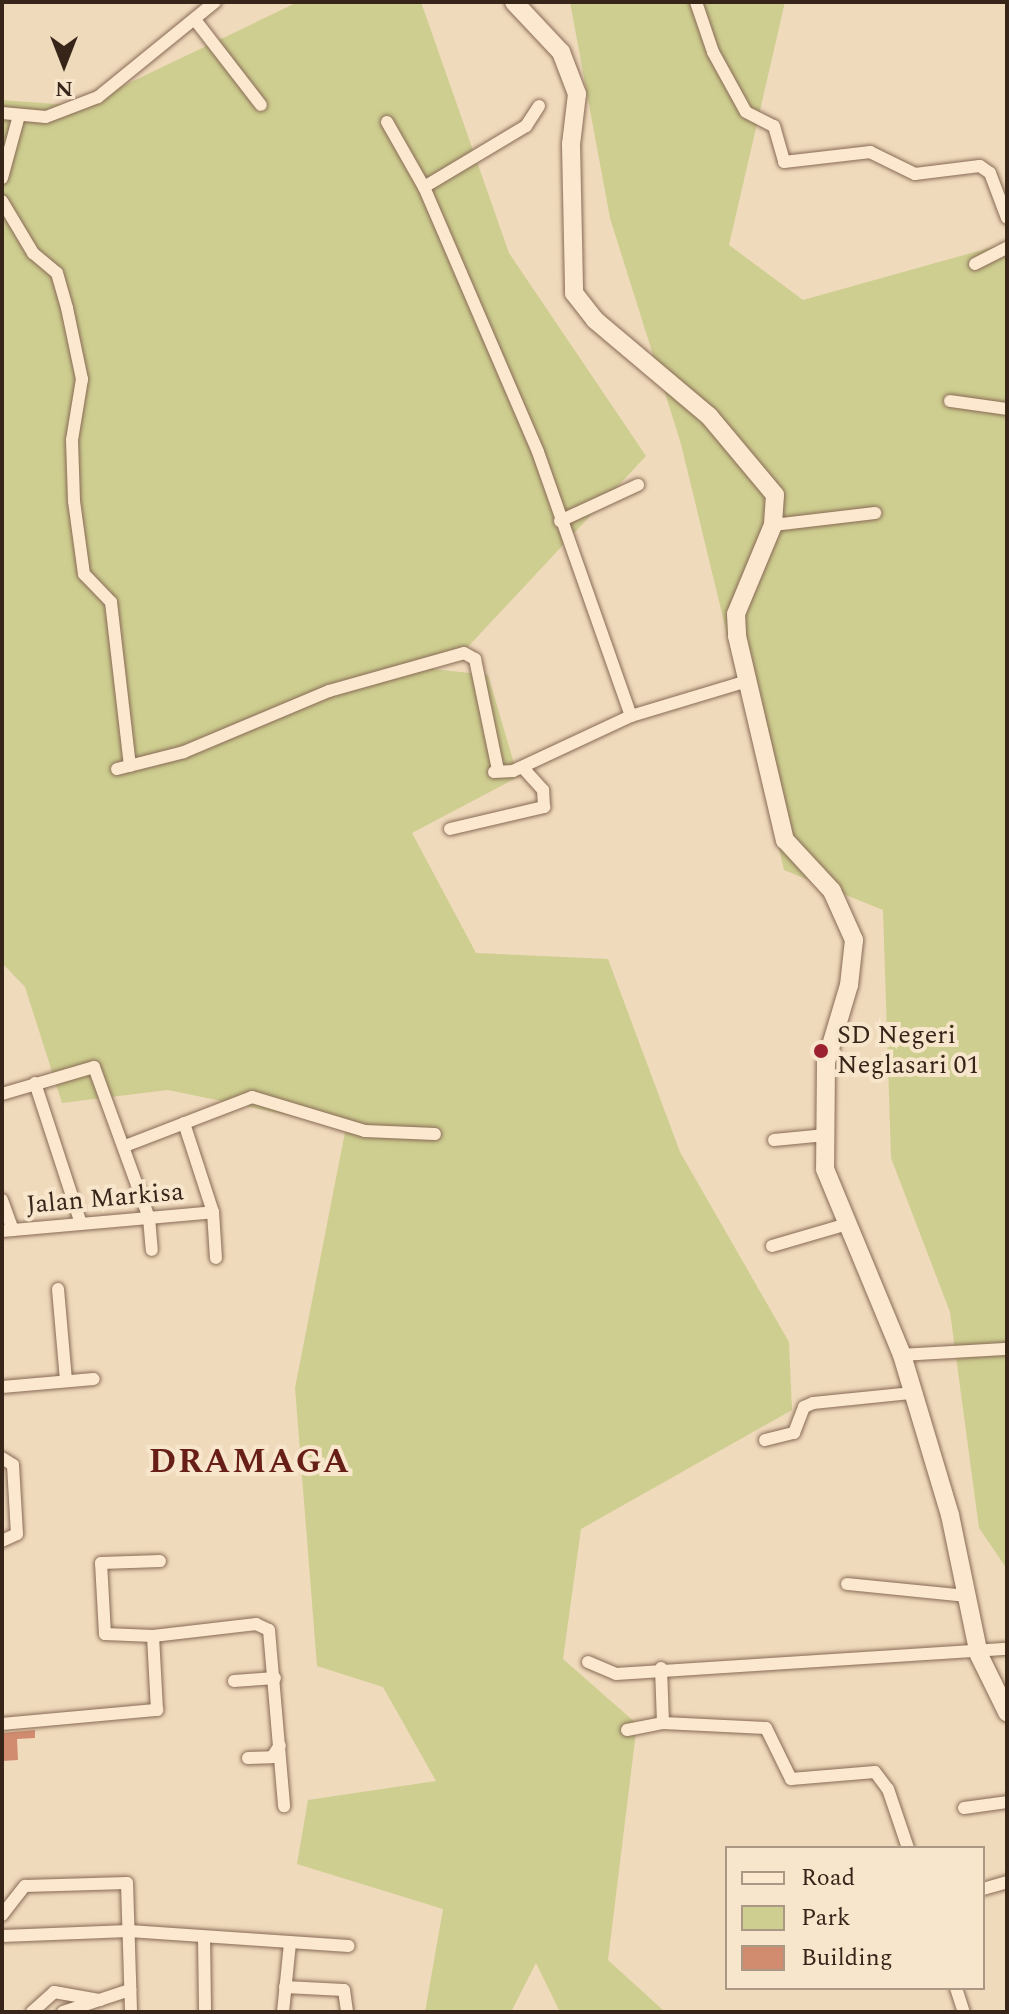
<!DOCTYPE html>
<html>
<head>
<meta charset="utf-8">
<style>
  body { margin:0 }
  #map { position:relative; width:1009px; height:2014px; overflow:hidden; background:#f0dabc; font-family:Spectral,serif }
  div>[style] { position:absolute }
  .green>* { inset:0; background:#cece90 }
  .building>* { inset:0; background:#d18c6f }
  .roads { filter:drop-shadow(0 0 2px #886a55) drop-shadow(0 0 2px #886a55) }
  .street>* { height:12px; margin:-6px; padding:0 6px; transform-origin:6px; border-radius:6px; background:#fbe8cf }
  .secondary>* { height:18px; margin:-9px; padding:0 9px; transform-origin:9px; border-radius:9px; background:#fbe8cf }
  .dots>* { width:22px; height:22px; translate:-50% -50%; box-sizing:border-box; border:4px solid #f7e5cc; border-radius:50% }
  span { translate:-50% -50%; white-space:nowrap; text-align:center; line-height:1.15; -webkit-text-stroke:8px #f7e5cc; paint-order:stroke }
  .poi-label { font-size:26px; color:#37251a }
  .left { translate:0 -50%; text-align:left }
  .street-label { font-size:26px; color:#37251a }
  .district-label { font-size:34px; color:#661e17; font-weight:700; letter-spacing:2px }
  .frame { position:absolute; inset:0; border:4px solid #37251a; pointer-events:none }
  .legend { position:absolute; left:725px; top:1846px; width:260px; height:144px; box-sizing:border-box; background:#f7e5cc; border:2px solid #aa9885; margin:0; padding:10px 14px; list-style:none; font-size:24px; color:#37251a }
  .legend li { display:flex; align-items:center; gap:16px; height:40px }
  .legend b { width:40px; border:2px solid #aa9885 }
  .north { position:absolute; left:24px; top:24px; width:80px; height:80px; -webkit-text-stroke:6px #f7e5cc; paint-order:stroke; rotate:180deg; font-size:22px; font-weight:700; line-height:32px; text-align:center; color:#37251a }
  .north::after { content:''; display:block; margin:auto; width:28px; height:36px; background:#37251a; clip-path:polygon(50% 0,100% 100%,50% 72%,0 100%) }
</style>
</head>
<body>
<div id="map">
  <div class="green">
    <div style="clip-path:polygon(298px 2px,421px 2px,509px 253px,646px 456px,465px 650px,433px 669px,488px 675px,518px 777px,412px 833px,476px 953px,608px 959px,680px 1152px,789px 1342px,792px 1410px,581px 1529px,563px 1659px,637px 1724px,608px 1960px,665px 2012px,560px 2012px,536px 1963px,511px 2012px,425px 2012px,443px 1909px,297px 1864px,308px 1800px,436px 1781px,383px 1687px,317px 1666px,295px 1388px,346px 1127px,168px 1090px,62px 1103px,25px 987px,2px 963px,2px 100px,81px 106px)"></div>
    <div style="clip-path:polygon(570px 2px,785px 2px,729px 245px,803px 300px,1007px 243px,1007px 1569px,979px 1528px,950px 1312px,891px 1158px,883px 910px,784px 870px,681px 444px,610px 218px)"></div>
  </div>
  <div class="building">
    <div style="clip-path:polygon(35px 1730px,35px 1738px,17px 1739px,18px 1760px,2px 1761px,2px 1733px)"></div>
  </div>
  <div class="roads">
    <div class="street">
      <div style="left:696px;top:2px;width:53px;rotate:71.2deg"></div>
      <div style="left:713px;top:52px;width:68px;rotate:61.2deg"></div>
      <div style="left:746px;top:112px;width:31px;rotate:27deg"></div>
      <div style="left:774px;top:126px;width:37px;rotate:74deg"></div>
      <div style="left:784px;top:162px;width:87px;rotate:-6.6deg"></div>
      <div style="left:870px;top:152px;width:50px;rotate:26.1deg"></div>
      <div style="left:915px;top:174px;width:65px;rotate:-7deg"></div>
      <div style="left:980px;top:166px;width:12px;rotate:35deg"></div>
      <div style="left:990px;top:173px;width:48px;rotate:69.3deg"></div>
      <div style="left:196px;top:21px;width:106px;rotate:52.3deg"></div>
      <div style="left:539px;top:106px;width:24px;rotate:123deg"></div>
      <div style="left:526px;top:126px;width:119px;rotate:149.1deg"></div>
      <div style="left:424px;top:187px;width:288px;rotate:66.7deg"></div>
      <div style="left:538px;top:452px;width:280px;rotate:70.6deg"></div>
      <div style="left:2px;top:113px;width:44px;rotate:5.2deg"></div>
      <div style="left:46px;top:117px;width:56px;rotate:-21deg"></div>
      <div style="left:98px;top:97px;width:151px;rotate:-39.1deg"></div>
      <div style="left:387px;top:122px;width:75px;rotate:60.4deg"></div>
      <div style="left:2px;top:178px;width:61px;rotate:-74.8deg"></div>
      <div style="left:2px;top:201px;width:61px;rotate:59.2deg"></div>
      <div style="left:33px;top:253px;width:31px;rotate:40deg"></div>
      <div style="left:57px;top:273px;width:36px;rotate:74deg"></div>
      <div style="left:67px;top:308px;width:73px;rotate:78.1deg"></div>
      <div style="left:82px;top:379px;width:62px;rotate:99.3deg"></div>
      <div style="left:72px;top:440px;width:61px;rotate:88.1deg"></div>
      <div style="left:74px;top:501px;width:74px;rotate:82.2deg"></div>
      <div style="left:84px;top:574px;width:39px;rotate:46deg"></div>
      <div style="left:111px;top:602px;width:165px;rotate:83.4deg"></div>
      <div style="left:975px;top:264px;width:36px;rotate:-27deg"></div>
      <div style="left:950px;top:401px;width:58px;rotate:8deg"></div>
      <div style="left:560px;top:521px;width:86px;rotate:-24.8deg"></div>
      <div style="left:773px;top:525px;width:103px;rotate:-6.7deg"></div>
      <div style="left:117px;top:769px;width:69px;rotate:-14.2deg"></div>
      <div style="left:184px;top:752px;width:157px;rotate:-22.8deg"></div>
      <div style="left:329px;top:691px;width:140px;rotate:-15.7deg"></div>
      <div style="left:464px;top:653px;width:13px;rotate:29deg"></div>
      <div style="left:475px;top:659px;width:113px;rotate:78.3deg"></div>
      <div style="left:494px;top:772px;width:19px;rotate:-3deg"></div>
      <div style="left:513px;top:771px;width:130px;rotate:-25deg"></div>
      <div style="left:631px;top:716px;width:118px;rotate:-16.7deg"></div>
      <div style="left:450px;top:829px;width:97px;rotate:-13.2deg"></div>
      <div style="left:544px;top:807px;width:17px;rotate:-93deg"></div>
      <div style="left:543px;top:790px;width:31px;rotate:-132deg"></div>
      <div style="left:35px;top:1083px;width:148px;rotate:71.9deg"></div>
      <div style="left:2px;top:1094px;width:96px;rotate:-16.4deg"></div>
      <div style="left:94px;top:1067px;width:161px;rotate:70deg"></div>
      <div style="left:149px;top:1218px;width:32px;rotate:85deg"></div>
      <div style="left:184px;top:1123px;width:94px;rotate:72deg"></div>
      <div style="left:213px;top:1212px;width:46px;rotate:86.3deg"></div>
      <div style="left:774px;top:1140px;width:52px;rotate:-5.5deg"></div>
      <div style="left:125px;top:1146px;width:136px;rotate:-21.1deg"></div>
      <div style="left:252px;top:1097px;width:118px;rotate:16.7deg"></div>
      <div style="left:365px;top:1131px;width:70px;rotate:2.5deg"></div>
      <div style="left:2px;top:1200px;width:32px;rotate:70deg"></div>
      <div style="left:2px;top:1231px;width:212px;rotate:-5.1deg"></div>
      <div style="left:772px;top:1246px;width:75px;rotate:-16.3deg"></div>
      <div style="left:58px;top:1289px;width:92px;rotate:85deg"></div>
      <div style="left:902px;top:1355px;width:105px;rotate:-3.3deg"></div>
      <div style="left:2px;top:1387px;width:92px;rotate:-5deg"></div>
      <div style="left:765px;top:1440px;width:30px;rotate:-14deg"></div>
      <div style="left:794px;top:1433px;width:28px;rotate:-69deg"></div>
      <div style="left:804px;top:1407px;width:10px;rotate:-24deg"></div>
      <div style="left:813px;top:1403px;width:100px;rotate:-5.8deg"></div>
      <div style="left:2px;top:1458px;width:13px;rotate:32deg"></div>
      <div style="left:13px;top:1465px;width:69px;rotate:86.7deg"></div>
      <div style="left:17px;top:1534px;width:17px;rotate:155deg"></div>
      <div style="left:847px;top:1584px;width:122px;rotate:5.7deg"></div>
      <div style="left:153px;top:1636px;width:104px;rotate:-6.6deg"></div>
      <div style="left:256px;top:1624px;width:14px;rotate:25deg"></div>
      <div style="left:269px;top:1630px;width:177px;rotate:85.1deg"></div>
      <div style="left:588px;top:1662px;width:30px;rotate:23deg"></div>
      <div style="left:616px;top:1674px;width:392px;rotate:-3.7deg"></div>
      <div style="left:661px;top:1668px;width:55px;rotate:87.9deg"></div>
      <div style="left:663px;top:1723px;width:103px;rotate:2.8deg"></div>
      <div style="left:766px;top:1728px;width:57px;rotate:63.9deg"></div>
      <div style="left:791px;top:1779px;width:84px;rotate:-4.8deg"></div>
      <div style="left:875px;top:1772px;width:21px;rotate:53deg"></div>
      <div style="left:888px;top:1789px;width:62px;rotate:71.3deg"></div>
      <div style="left:234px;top:1681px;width:41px;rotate:-4.2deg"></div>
      <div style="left:2px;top:1724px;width:156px;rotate:-5.2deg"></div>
      <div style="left:157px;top:1710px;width:74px;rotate:-93.1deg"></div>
      <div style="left:153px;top:1636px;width:48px;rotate:-177.6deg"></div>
      <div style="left:105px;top:1634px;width:71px;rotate:-93.2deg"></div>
      <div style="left:101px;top:1563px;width:59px;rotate:-1.9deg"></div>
      <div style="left:627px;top:1730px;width:37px;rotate:-11deg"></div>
      <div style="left:248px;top:1758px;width:24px;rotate:-2deg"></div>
      <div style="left:272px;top:1757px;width:14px;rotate:-56deg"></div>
      <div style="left:964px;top:1808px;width:43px;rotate:-7.9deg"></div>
      <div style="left:983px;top:1889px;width:25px;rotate:-16deg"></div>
      <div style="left:2px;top:1915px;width:37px;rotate:-52deg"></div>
      <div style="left:25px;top:1886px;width:102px;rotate:-1.7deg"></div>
      <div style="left:127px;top:1883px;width:129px;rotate:88.2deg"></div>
      <div style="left:2px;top:1936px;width:127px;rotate:-2.3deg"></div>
      <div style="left:129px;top:1931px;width:220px;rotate:3.9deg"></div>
      <div style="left:204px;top:1937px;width:75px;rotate:89.2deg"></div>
      <div style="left:285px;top:1987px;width:59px;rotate:2.9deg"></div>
      <div style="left:344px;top:1990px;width:22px;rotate:82deg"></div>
      <div style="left:956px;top:1988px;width:25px;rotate:72deg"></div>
      <div style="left:32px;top:2012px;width:30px;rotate:-42deg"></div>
      <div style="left:54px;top:1992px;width:47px;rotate:9.9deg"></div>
      <div style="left:63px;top:2012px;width:71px;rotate:-18.2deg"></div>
      <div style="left:283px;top:2012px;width:69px;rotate:-84.2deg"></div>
    </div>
    <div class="secondary">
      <div style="left:514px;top:2px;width:69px;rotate:46.8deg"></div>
      <div style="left:561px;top:52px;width:45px;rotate:69.1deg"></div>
      <div style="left:577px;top:94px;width:50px;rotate:96.8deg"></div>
      <div style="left:571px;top:144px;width:149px;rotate:88.8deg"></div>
      <div style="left:574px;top:293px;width:34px;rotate:52deg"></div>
      <div style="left:595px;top:320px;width:149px;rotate:40.1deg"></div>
      <div style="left:709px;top:416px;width:103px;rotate:50.1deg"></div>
      <div style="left:775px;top:495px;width:30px;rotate:94deg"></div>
      <div style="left:773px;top:525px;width:96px;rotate:112.6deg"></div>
      <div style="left:736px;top:614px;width:22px;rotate:87deg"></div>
      <div style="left:737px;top:636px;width:210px;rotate:76.8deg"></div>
      <div style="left:785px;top:840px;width:69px;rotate:47.3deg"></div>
      <div style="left:832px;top:891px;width:54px;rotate:65.8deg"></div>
      <div style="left:854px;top:940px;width:45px;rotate:96.3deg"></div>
      <div style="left:849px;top:985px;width:80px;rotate:106.6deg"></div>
      <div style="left:826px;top:1062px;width:107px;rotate:90.5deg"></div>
      <div style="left:825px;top:1169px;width:201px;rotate:67.5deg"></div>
      <div style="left:902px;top:1355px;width:167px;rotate:73.3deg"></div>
      <div style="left:950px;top:1515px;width:143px;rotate:78.3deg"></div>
      <div style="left:979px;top:1655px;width:64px;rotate:63.8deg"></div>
    </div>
  </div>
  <div class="dots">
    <div style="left:821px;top:1051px;background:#9b2131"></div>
  </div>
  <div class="poi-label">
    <span class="left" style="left:837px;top:1051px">SD Negeri<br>Neglasari 01</span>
  </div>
  <div class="street-label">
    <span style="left:105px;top:1199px;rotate:-5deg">Jalan Markisa</span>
  </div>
  <div class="district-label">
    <span style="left:250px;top:1463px">DRAMAGA</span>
  </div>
  <div class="frame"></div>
  <ul class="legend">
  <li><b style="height:10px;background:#fbe8cf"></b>Road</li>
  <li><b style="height:22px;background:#cece90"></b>Park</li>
  <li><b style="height:22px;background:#d18c6f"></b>Building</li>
  </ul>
  <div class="north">N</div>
</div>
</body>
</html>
